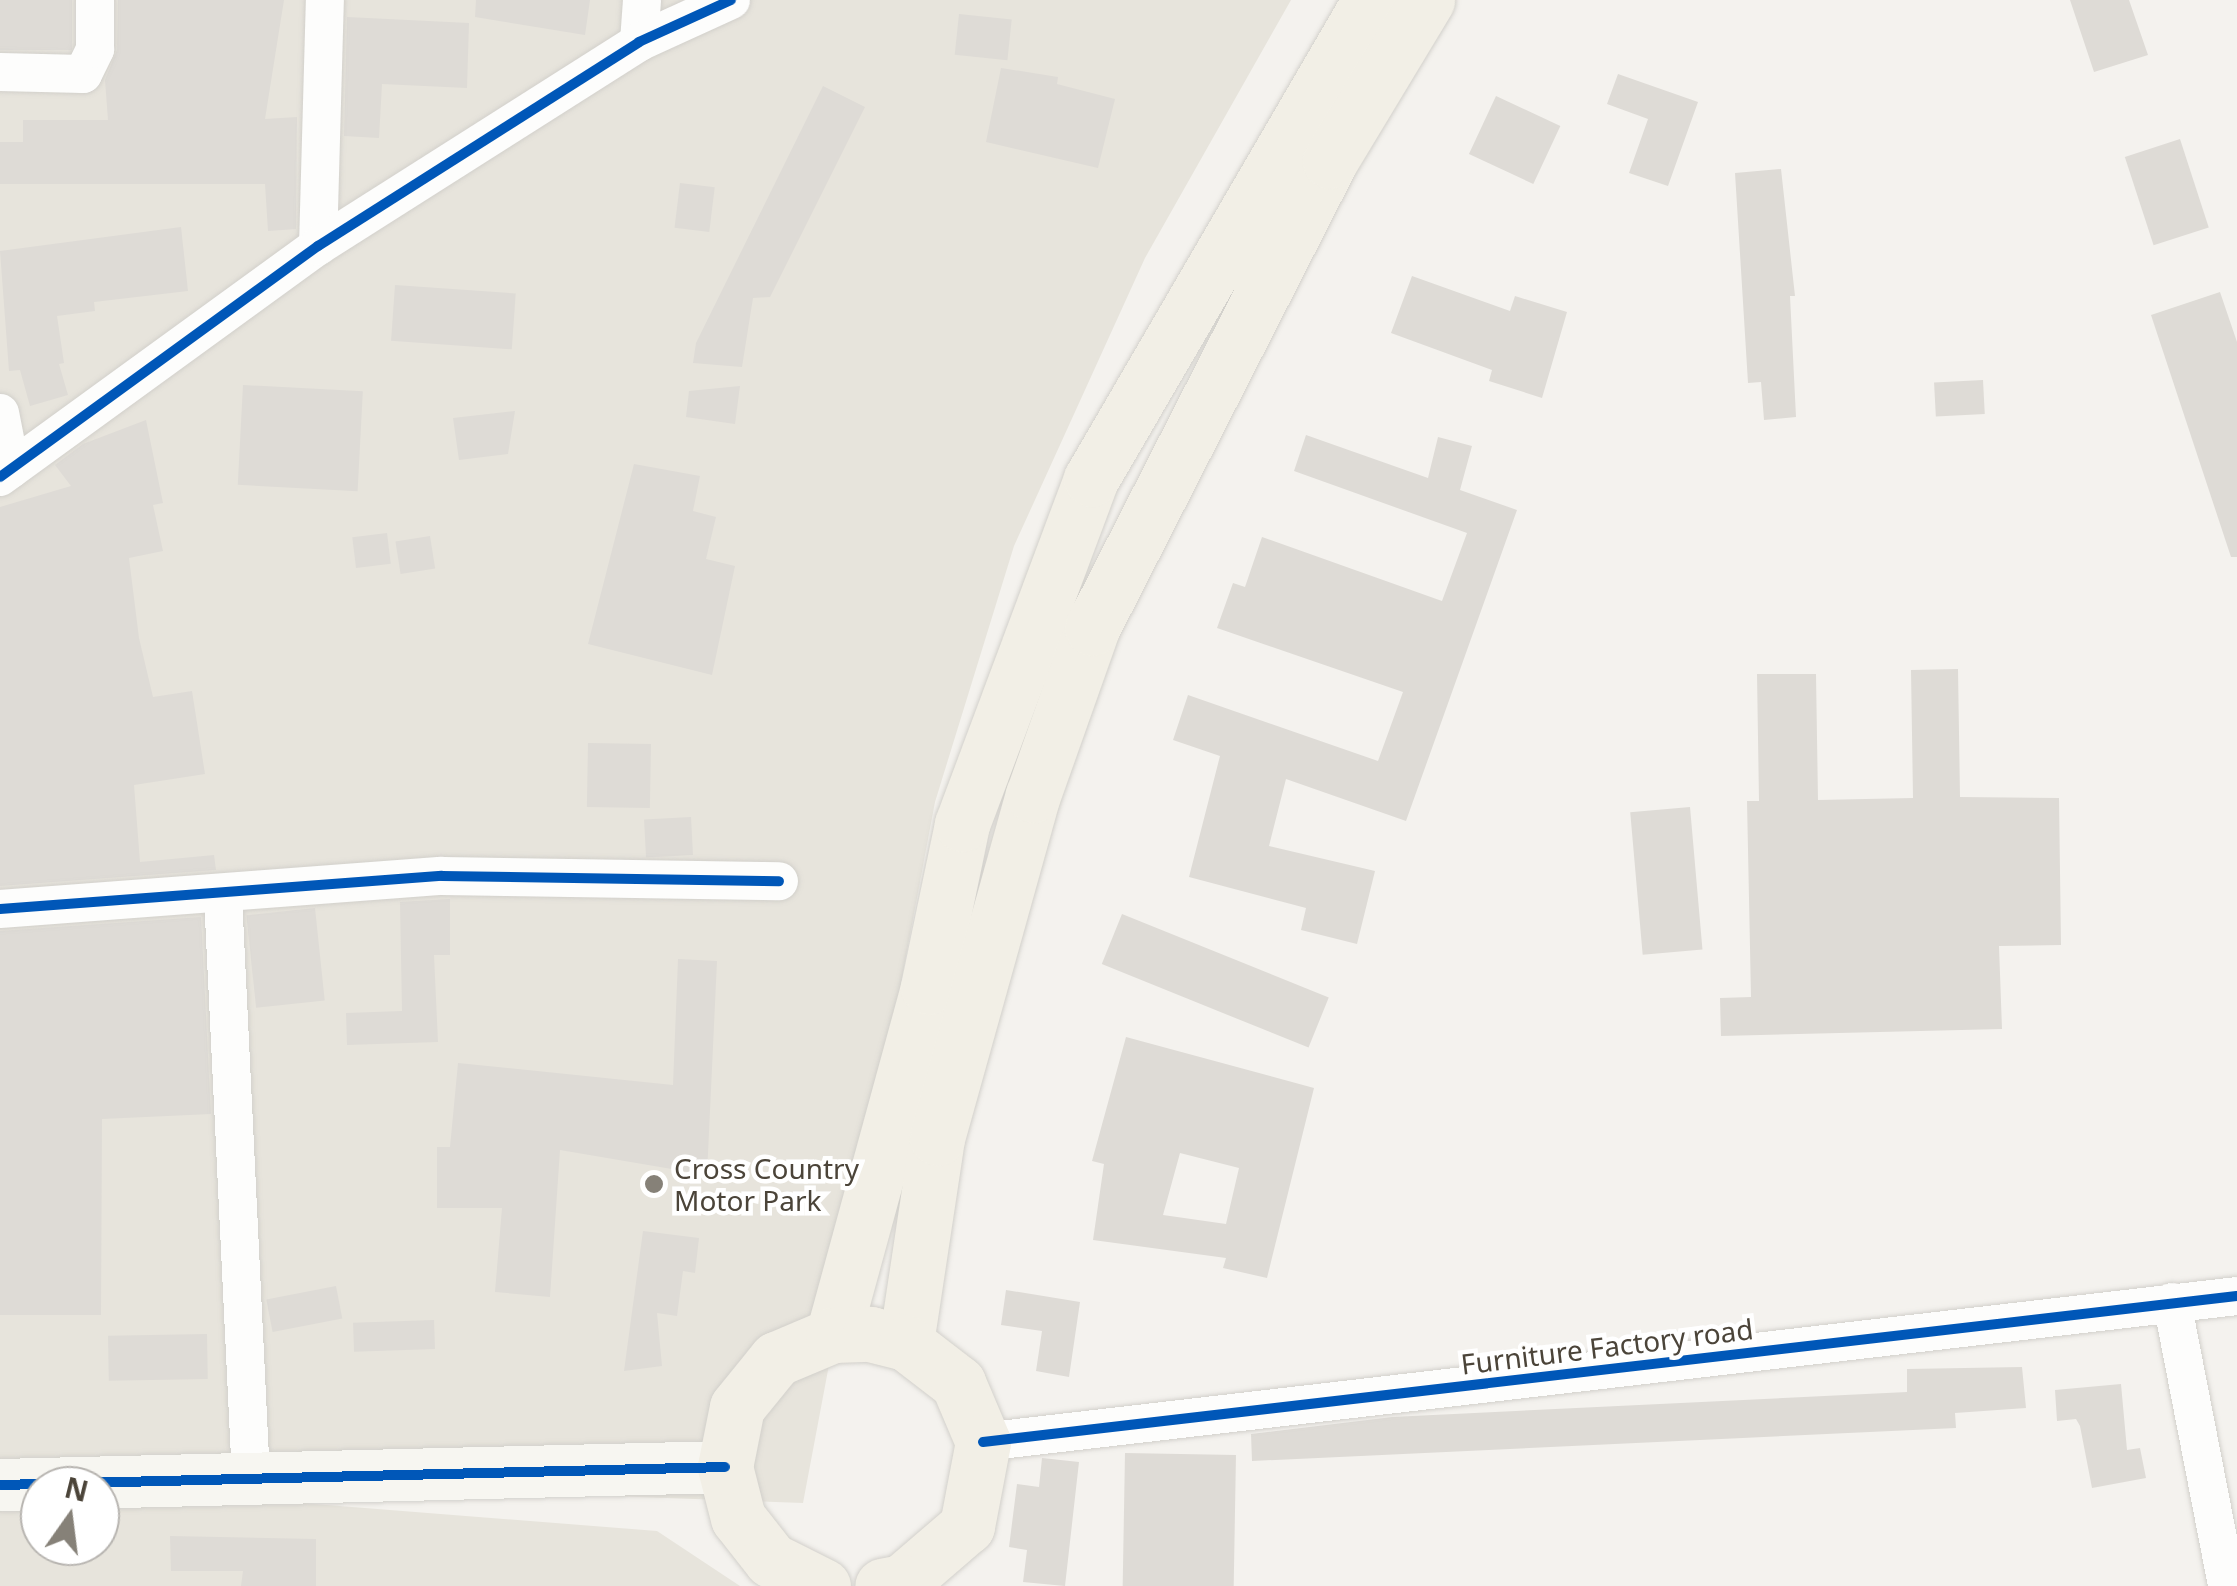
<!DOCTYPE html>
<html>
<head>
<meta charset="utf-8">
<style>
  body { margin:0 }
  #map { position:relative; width:2237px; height:1586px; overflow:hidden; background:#f4f2ee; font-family:"Noto Sans",sans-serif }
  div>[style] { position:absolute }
  .residential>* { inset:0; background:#e7e4dc }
  .building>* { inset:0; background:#dedbd6; transform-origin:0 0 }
  .roads { filter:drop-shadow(0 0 2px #d2d0cb) drop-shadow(0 0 2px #d2d0cb) }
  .street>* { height:38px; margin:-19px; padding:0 19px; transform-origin:19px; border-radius:19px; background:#fdfdfc }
  .secondary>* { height:52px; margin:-26px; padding:0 26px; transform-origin:26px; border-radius:26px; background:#f7f6f1 }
  .primary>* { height:55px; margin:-27.5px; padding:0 27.5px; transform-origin:27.5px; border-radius:27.5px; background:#f2efe6 }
  .cycleway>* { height:10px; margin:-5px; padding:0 5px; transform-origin:5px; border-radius:5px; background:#0057b8 }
  .dots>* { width:28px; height:28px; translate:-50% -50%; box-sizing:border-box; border:5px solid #fff; border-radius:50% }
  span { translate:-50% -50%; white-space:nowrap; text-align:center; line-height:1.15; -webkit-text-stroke:9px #fff; paint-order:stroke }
  .poi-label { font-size:28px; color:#4b4439 }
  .left { translate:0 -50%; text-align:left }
  .street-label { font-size:28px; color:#4b4439 }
  .north { position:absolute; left:20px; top:1466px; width:100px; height:100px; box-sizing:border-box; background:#fff; border:2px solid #b7b4b0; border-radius:50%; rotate:14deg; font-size:28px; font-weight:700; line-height:40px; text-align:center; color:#4b4439 }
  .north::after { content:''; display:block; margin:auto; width:35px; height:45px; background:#868178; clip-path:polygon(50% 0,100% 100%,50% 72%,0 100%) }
</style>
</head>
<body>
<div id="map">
  <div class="residential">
    <div style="clip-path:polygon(0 0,1291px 0,1145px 258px,1014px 546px,935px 802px,803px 1503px,0 1474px)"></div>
    <div style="clip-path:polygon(0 1490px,40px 1492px,40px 1546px,100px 1546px,100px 1493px,225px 1497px,657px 1531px,740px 1586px,0 1586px)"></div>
  </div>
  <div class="building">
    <div style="left:0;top:0;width:72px;height:50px"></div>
    <div style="clip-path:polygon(118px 0,284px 0,265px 119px,297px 117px,296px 229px,268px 231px,265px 184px,0 184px,0 142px,23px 142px,23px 120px,108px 120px,105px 80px,117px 50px)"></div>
    <div style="clip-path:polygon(476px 0,590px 0,585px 35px,475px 17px)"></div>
    <div style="clip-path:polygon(2070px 0,2129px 0,2148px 55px,2094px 72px)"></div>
    <div style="left:959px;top:14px;width:53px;height:41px;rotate:6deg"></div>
    <div style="clip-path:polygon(347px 17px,469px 23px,467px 88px,382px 84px,379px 138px,344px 136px)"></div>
    <div style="clip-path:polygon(1001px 68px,1058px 77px,1057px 84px,1115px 99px,1098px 168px,986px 142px)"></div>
    <div style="clip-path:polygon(1618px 74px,1698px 102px,1668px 186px,1629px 173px,1648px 119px,1607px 104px)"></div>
    <div style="clip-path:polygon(823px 86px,865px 107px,770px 297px,753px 298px,742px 367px,693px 363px,696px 343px)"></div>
    <div style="left:1496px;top:96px;width:71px;height:64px;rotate:25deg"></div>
    <div style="left:2180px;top:139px;width:93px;height:58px;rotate:72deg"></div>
    <div style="clip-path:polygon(1781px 169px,1795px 296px,1790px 296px,1796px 417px,1764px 420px,1761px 382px,1748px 383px,1735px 173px)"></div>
    <div style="left:680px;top:183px;width:35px;height:45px;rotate:7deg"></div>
    <div style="clip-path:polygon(181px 227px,188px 291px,94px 302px,95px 311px,57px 316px,64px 363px,59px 364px,68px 395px,30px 406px,20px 370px,9px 371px,0 251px)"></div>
    <div style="clip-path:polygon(1412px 276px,1510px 311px,1515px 296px,1567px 312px,1542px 398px,1489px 381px,1492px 370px,1391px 333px)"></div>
    <div style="left:395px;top:285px;width:121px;height:56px;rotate:4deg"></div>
    <div style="clip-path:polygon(2220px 292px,2237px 342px,2237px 557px,2231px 557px,2151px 315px)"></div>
    <div style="left:1983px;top:380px;width:34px;height:49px;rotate:87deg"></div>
    <div style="left:243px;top:385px;width:120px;height:100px;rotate:3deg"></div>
    <div style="clip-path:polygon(740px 386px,735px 424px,686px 417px,689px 391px)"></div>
    <div style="clip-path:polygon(515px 411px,508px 454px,459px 460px,453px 418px)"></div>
    <div style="clip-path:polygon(146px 420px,163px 503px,153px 505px,163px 551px,129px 558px,139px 638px,153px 697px,192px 691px,205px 774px,134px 785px,140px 862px,214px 855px,216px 870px,0 886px,0 507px,71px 486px,55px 465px,83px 444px)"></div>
    <div style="clip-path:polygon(1306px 435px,1428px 478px,1438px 437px,1472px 446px,1460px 490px,1517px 510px,1406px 821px,1286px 779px,1269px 846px,1375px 871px,1357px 944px,1301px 930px,1306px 908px,1189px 877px,1220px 756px,1173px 740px,1188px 695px,1378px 761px,1403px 692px,1217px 628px,1233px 583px,1245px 587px,1262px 537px,1442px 601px,1467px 533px,1294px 471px)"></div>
    <div style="clip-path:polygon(634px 464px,700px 476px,693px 511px,716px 517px,706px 559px,735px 566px,712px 675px,588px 644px)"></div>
    <div style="left:387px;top:533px;width:31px;height:35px;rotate:83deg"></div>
    <div style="left:430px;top:536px;width:33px;height:35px;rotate:81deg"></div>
    <div style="clip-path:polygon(1958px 669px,1960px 797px,2059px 798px,2061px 945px,1999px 946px,2002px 1029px,1721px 1036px,1720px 998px,1751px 997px,1747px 801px,1759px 801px,1757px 674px,1816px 674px,1818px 800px,1913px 798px,1911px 670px)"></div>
    <div style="left:588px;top:743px;width:63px;height:64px;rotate:1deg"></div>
    <div style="left:1690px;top:807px;width:143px;height:60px;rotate:85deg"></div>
    <div style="left:691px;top:817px;width:38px;height:47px;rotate:87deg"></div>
    <div style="clip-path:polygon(450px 899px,450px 955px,434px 955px,438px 1042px,347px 1045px,346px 1013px,402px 1011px,400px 902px)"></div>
    <div style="left:315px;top:908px;width:93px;height:69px;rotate:84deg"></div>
    <div style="left:1122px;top:914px;width:223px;height:54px;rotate:22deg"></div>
    <div style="clip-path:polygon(201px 917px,211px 1114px,102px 1119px,101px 1315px,0 1315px,0 931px)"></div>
    <div style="clip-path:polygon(678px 959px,717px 961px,707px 1175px,560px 1150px,550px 1297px,495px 1292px,502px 1208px,437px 1208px,437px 1147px,450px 1147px,458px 1063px,673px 1085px)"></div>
    <div style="clip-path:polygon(evenodd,1126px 1037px,1314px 1088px,1267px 1278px,1223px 1268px,1226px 1258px,1093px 1240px,1104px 1164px,1092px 1161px,1126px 1037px,1180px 1153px,1239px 1168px,1226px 1224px,1163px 1215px,1180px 1153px)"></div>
    <div style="clip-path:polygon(643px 1231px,699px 1238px,695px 1273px,683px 1271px,677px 1316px,657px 1313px,662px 1366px,624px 1371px)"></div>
    <div style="left:336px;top:1286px;width:33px;height:71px;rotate:79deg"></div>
    <div style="clip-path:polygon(1006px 1290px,1080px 1302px,1069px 1377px,1036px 1371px,1042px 1331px,1001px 1325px)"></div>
    <div style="left:434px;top:1320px;width:29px;height:81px;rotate:88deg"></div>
    <div style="left:207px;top:1334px;width:45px;height:99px;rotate:89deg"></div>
    <div style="clip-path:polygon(2022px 1367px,2026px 1408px,1955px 1413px,1956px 1428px,1252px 1461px,1251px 1434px,1392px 1417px,1907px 1392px,1907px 1369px)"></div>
    <div style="clip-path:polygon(2121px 1384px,2127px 1450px,2140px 1448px,2146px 1478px,2092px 1488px,2080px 1426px,2076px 1419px,2057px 1421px,2055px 1390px)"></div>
    <div style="left:1125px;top:1453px;width:111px;height:133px;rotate:1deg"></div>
    <div style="clip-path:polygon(1042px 1458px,1079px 1462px,1065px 1586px,1023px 1582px,1027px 1550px,1009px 1547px,1017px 1484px,1039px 1487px)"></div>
    <div style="clip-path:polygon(170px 1536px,316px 1539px,316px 1586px,241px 1586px,243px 1571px,171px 1571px)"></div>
  </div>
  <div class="roads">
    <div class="street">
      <div style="left:639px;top:42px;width:42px;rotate:-85.9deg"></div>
      <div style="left:0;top:72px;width:83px;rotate:1.4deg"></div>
      <div style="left:83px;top:74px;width:28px;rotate:-64deg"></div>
      <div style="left:95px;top:49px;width:49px;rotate:-90deg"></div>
      <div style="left:318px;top:246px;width:246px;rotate:-88.4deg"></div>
      <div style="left:0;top:413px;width:57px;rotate:78.9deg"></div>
      <div style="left:0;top:477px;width:393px;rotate:-36deg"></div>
      <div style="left:318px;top:246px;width:380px;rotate:-32.4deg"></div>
      <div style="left:639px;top:42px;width:101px;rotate:-24.5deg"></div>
      <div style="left:223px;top:896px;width:583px;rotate:87.25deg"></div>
      <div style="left:0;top:909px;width:443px;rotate:-4.3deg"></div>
      <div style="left:442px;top:876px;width:337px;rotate:0.9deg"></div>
      <div style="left:2172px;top:1302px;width:289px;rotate:79deg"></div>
      <div style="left:983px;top:1442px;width:1262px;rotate:-6.64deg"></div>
    </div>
    <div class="secondary">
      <div style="left:0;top:1485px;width:725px;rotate:-1.42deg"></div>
    </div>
    <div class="primary">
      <div style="left:833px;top:1335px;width:361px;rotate:-74.7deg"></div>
      <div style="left:928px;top:987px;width:167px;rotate:-78.2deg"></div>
      <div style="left:962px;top:824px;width:368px;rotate:-69.5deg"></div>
      <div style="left:1091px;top:479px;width:554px;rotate:-59.78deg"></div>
      <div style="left:906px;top:1343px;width:207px;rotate:-81.4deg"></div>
      <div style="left:937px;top:1138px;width:356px;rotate:-74.4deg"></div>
      <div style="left:1033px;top:795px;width:177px;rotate:-70.5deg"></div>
      <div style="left:1092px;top:628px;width:524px;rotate:-62.99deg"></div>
      <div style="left:1330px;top:161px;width:188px;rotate:-58.9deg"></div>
      <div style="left:823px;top:1586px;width:58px;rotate:-153.4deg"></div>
      <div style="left:771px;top:1560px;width:53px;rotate:-128.2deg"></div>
      <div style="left:738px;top:1518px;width:53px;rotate:-104.3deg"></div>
      <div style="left:725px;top:1467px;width:61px;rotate:-78.7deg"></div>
      <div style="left:737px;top:1407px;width:62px;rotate:-50.9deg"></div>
      <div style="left:776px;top:1359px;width:62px;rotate:-22.8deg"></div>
      <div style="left:833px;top:1335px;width:37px;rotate:-2deg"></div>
      <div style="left:870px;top:1334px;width:37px;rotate:14deg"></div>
      <div style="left:906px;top:1343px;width:66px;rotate:37.6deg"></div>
      <div style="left:958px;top:1383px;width:64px;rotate:67deg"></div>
      <div style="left:983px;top:1442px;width:86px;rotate:100.8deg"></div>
      <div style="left:967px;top:1526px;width:86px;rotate:139.3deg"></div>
      <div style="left:902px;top:1582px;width:20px;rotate:169deg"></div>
    </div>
  </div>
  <div class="cycleway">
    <div style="left:0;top:477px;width:393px;rotate:-36deg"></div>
    <div style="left:318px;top:246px;width:380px;rotate:-32.4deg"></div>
    <div style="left:639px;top:42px;width:101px;rotate:-24.5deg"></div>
    <div style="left:0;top:909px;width:443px;rotate:-4.3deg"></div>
    <div style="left:442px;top:876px;width:337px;rotate:0.9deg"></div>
    <div style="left:983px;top:1442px;width:1262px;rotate:-6.64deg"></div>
    <div style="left:0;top:1485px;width:725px;rotate:-1.42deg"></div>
  </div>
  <div class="dots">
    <div style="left:654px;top:1184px;background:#868178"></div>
  </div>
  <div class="poi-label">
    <span class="left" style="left:674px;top:1184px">Cross Country<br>Motor Park</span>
  </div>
  <div class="street-label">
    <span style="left:1607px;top:1346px;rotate:-7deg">Furniture Factory road</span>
  </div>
  <div class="north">N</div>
</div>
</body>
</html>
